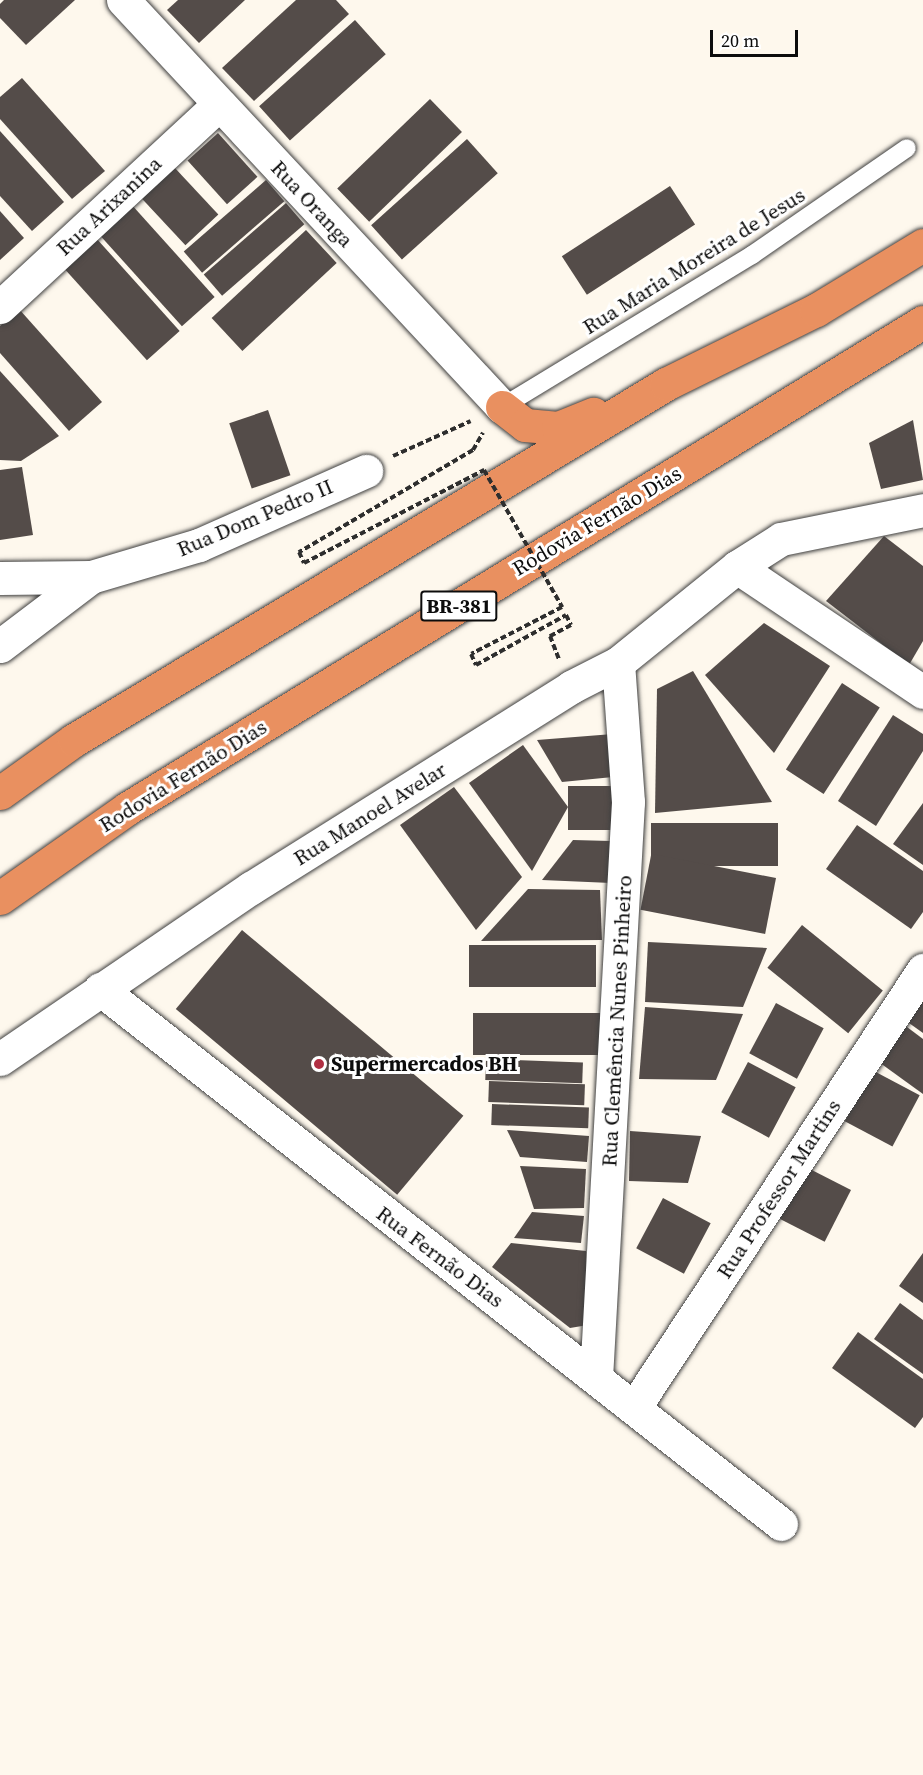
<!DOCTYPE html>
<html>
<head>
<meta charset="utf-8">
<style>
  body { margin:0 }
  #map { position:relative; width:923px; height:1775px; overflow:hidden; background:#fef8ed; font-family:"Source Serif 4",serif }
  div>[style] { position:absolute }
  .building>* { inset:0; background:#544c49; transform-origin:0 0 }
  .path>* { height:4px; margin-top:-2px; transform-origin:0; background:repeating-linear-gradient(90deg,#2e2e2e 0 6px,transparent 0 9px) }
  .roads { filter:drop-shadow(0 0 2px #3f3f3f) drop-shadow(0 0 2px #3f3f3f) }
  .lane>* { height:18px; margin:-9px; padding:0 9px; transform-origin:9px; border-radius:9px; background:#fff }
  .street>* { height:33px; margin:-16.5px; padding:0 16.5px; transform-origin:16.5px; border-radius:16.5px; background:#fff }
  .highway>* { height:33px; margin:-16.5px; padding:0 16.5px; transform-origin:16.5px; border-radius:16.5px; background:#e99060 }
  .path-bridge>* { height:4px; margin-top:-2px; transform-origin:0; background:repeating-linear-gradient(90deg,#2e2e2e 0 6px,transparent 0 9px) }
  .dots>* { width:16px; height:16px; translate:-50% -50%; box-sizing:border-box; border:3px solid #fff; border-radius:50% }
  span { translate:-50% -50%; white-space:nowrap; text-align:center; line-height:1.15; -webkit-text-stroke:6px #fff; paint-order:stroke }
  .shield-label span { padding:2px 4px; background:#fff; border:2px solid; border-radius:4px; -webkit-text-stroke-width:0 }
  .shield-label { font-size:20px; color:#0c0c0c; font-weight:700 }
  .street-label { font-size:21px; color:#0c0c0c }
  .poi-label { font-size:21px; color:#0c0c0c; font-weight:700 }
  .left { translate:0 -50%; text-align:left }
  .scale { position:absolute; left:710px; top:30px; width:88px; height:27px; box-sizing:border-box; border:3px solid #0c0c0c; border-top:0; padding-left:8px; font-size:18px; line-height:21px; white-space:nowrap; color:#0c0c0c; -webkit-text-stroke:4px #fff; paint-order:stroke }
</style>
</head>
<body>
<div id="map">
  <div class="building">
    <div style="clip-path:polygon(4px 0,75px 0,26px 45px,0 18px,0 4px)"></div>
    <div style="clip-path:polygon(178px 0,245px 0,199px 43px,167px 10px)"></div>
    <div style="clip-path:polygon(296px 0,336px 0,349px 14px,254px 101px,222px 68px)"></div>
    <div style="left:355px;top:20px;width:46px;height:129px;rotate:48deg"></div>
    <div style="clip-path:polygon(22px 78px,105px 171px,72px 199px,0 119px,0 97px)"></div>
    <div style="left:430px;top:99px;width:46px;height:129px;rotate:46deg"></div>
    <div style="clip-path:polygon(0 131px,64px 202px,32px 231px,0 196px)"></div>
    <div style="left:218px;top:133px;width:59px;height:41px;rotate:48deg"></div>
    <div style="left:467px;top:139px;width:46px;height:129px;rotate:48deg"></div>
    <div style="left:174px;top:167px;width:65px;height:45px;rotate:47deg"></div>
    <div style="left:266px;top:180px;width:28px;height:109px;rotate:49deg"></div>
    <div style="left:670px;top:186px;width:46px;height:129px;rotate:57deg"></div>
    <div style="left:286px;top:203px;width:28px;height:109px;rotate:49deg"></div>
    <div style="left:131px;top:204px;width:125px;height:44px;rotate:48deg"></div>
    <div style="clip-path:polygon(0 211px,24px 238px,0 260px)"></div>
    <div style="left:306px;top:230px;width:45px;height:129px;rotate:47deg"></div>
    <div style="left:96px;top:238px;width:125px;height:44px;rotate:48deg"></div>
    <div style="clip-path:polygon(19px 309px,102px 402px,69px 431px,0 353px,0 326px)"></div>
    <div style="clip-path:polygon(0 371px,59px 436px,21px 461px,0 460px)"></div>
    <div style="left:268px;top:410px;width:69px;height:41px;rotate:71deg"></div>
    <div style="clip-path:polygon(913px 420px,923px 480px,881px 489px,869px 443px)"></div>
    <div style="clip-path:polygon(22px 467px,33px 535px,0 540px,0 470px)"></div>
    <div style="clip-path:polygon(884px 536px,923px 566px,923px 641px,909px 665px,826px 601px)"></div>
    <div style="clip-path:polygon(764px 623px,830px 666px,774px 753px,705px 675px)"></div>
    <div style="clip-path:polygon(693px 671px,772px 802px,655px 813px,657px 689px)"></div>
    <div style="left:842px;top:683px;width:45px;height:103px;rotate:33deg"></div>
    <div style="clip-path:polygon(893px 715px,923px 734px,923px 751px,876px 826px,838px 801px)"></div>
    <div style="clip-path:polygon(613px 734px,613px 777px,562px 782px,537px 740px)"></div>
    <div style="clip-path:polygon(523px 745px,568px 807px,532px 871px,469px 783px)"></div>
    <div style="left:568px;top:786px;width:50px;height:44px"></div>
    <div style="clip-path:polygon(454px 787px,522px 877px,476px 930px,400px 825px)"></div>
    <div style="clip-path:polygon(923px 803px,923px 865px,893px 844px)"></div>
    <div style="left:778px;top:823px;width:43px;height:127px;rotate:90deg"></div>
    <div style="clip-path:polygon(857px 825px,923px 871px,923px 912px,911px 929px,826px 869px)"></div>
    <div style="clip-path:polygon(573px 840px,611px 841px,611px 883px,542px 880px)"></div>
    <div style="left:776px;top:878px;width:57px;height:127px;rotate:101deg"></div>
    <div style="clip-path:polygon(528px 889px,600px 890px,602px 940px,481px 941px)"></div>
    <div style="left:802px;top:925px;width:104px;height:55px;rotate:39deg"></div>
    <div style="left:242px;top:930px;width:289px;height:103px;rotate:40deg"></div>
    <div style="clip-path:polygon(648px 942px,767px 948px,743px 1007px,645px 1002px)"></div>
    <div style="left:469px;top:945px;width:127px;height:42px"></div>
    <div style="clip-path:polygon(923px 989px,923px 1033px,902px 1018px)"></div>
    <div style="left:776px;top:1003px;width:54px;height:57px;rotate:28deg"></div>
    <div style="clip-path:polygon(645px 1007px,743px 1014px,716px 1080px,639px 1079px)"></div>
    <div style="left:473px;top:1013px;width:127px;height:42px"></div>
    <div style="clip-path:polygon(903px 1024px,923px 1039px,923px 1094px,876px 1060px)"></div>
    <div style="left:486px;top:1059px;width:97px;height:21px;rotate:2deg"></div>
    <div style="left:748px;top:1062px;width:54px;height:57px;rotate:28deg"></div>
    <div style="left:872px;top:1070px;width:54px;height:58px;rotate:28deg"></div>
    <div style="left:489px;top:1081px;width:96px;height:21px;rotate:2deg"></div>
    <div style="left:492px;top:1104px;width:97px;height:21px;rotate:2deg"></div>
    <div style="clip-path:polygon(507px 1130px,589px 1136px,587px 1162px,520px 1157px)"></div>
    <div style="clip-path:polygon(630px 1131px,701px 1136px,688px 1183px,629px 1181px)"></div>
    <div style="left:802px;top:1165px;width:55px;height:58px;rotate:27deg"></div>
    <div style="clip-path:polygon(520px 1166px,586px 1169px,584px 1208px,534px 1209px)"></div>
    <div style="left:663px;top:1198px;width:54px;height:57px;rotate:28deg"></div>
    <div style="clip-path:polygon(532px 1212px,584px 1216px,581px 1243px,514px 1238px)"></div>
    <div style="clip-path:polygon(511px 1243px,586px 1251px,588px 1325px,570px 1328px,492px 1267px)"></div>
    <div style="clip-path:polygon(923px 1253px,923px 1303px,899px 1286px)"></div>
    <div style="clip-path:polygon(900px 1303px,923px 1320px,923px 1374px,874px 1339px)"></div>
    <div style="clip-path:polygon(858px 1332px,923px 1379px,923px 1417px,915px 1428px,832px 1368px)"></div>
  </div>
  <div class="path">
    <div style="left:473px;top:450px;width:20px;rotate:-60deg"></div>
    <div style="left:393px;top:456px;width:85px;rotate:-24.2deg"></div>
    <div style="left:550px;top:636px;width:25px;rotate:69deg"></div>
  </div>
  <div class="roads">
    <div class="lane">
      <div style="left:502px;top:407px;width:293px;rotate:-31.3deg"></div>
      <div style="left:752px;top:255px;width:188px;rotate:-34.6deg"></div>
    </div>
    <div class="street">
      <div style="left:123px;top:0;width:556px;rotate:47.04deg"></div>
      <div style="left:0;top:307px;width:297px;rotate:-42.8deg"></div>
      <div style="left:737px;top:567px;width:224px;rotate:33.9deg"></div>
      <div style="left:0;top:578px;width:91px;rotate:-0.6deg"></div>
      <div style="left:91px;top:577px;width:113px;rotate:-16.5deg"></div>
      <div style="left:199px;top:545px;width:183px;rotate:-23.9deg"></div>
      <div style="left:0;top:646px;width:114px;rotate:-37.2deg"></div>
      <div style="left:100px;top:989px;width:866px;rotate:38.15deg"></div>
      <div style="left:0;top:1059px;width:304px;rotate:-34.3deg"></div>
      <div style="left:251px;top:888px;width:378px;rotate:-32.1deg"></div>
      <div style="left:571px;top:687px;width:53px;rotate:-27.1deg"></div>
      <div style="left:618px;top:663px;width:153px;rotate:-38.9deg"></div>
      <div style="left:737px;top:567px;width:52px;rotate:-32.5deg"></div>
      <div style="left:781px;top:539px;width:145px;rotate:-11.5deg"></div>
      <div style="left:596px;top:1378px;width:577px;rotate:-86.82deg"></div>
      <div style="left:628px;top:802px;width:139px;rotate:-94.1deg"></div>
      <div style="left:634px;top:1408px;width:525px;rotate:-56.58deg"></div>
    </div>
    <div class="highway">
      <div style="left:502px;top:407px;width:29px;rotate:38deg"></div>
      <div style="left:525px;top:425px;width:33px;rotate:5deg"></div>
      <div style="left:558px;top:428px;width:38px;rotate:-22deg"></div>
      <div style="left:0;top:793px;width:91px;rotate:-35.6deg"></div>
      <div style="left:74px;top:740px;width:691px;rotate:-31.02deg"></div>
      <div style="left:666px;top:384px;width:167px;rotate:-26.3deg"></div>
      <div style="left:816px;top:310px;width:125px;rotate:-31.3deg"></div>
      <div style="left:0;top:898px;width:156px;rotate:-35.1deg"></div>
      <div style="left:128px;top:808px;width:932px;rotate:-31.44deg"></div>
    </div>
  </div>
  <div class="path-bridge">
    <div style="left:473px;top:450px;width:202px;rotate:149.6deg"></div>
    <div style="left:299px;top:552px;width:12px;rotate:66deg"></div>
    <div style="left:304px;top:563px;width:203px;rotate:-27.3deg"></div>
    <div style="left:484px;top:470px;width:158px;rotate:60.3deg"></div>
    <div style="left:562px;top:607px;width:102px;rotate:152.7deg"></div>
    <div style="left:471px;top:654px;width:12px;rotate:66deg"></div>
    <div style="left:476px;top:665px;width:103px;rotate:-29.1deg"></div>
    <div style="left:566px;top:615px;width:11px;rotate:63deg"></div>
    <div style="left:571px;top:625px;width:24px;rotate:152deg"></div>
  </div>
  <div class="dots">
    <div style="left:319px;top:1064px;background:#b12f43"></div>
  </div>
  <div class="shield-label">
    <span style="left:459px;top:606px">BR-381</span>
  </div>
  <div class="street-label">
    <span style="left:312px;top:204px;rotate:47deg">Rua Oranga</span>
    <span style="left:109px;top:206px;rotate:-43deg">Rua Arixanina</span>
    <span style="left:694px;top:261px;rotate:-32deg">Rua Maria Moreira de Jesus</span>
    <span style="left:255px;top:518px;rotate:-23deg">Rua Dom Pedro II</span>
    <span style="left:597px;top:521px;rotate:-31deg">Rodovia Fernão Dias</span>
    <span style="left:183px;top:776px;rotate:-32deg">Rodovia Fernão Dias</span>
    <span style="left:370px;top:814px;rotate:-32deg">Rua Manoel Avelar</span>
    <span style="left:617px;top:1021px;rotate:-87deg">Rua Clemência Nunes Pinheiro</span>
    <span style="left:779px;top:1189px;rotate:-57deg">Rua Professor Martins</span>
    <span style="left:440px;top:1257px;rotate:37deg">Rua Fernão Dias</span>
  </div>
  <div class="poi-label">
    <span class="left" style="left:331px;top:1064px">Supermercados BH</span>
  </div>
  <div class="scale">20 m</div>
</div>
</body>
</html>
